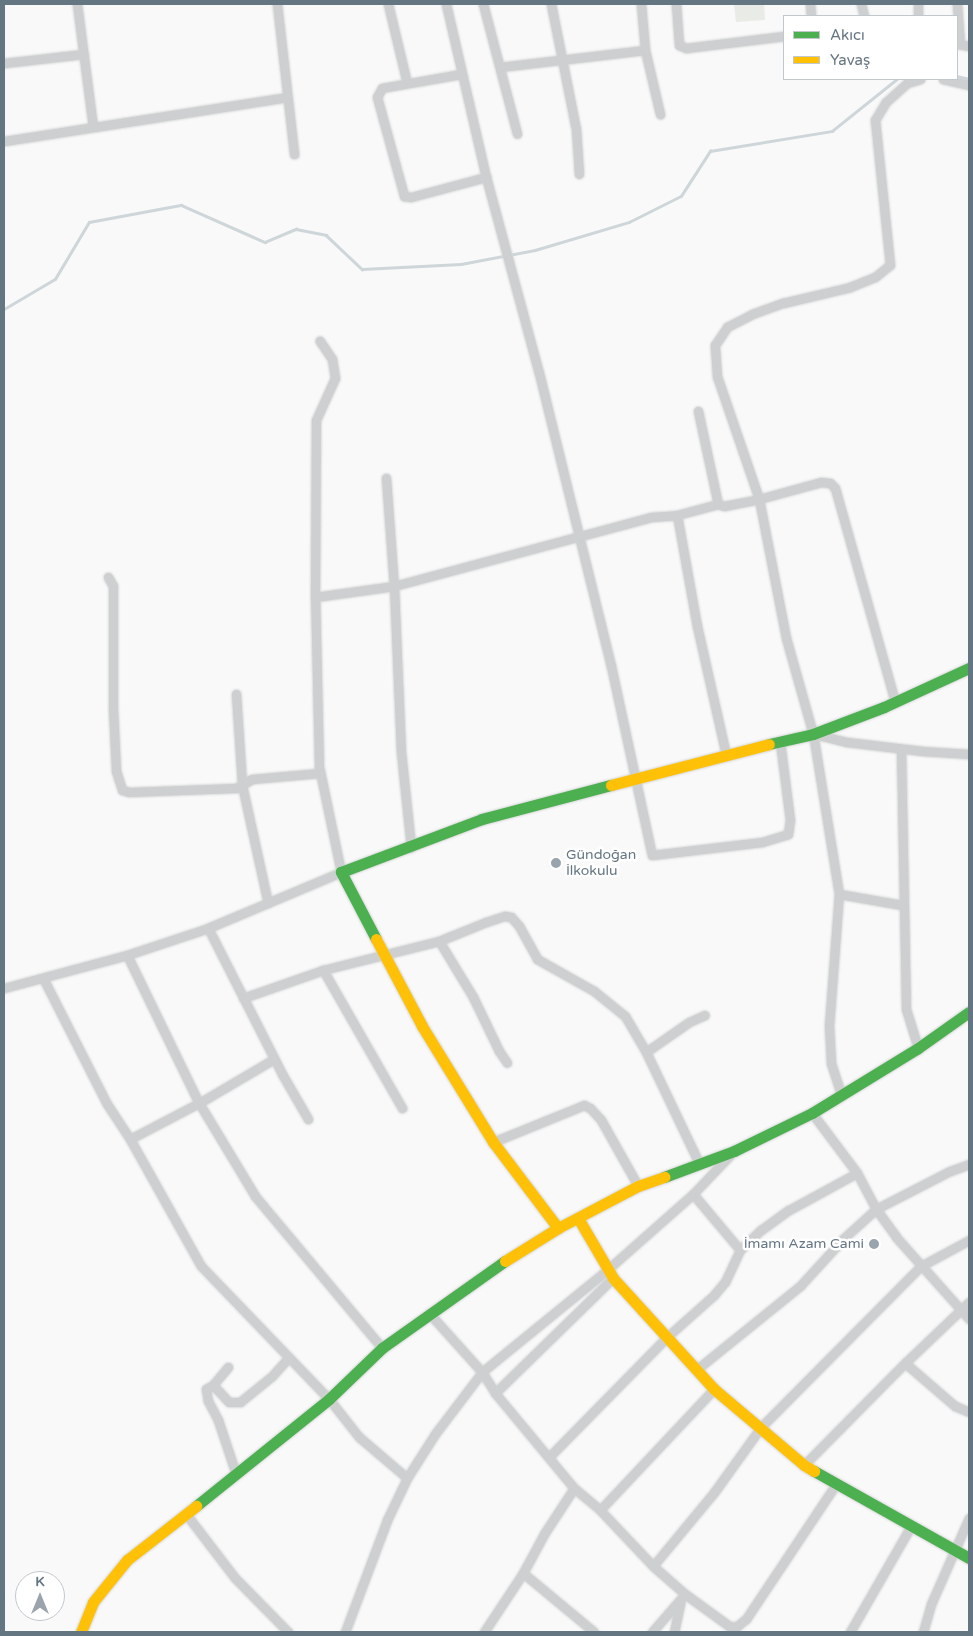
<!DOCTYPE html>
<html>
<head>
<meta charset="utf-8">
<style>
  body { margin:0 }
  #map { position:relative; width:973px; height:1636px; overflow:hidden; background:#f9f9f9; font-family:"Varela Round",sans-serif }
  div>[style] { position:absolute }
  .green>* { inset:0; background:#e8ebe6 }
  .stream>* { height:2.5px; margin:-1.25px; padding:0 1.25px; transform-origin:1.25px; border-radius:1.25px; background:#ced6d9 }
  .roads { filter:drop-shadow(0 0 1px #d5d6d7) drop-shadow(0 0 1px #d5d6d7) }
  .street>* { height:9px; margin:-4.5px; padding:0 4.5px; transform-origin:4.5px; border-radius:4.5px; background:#cecfd0 }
  .fast>* { height:11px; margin:-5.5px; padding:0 5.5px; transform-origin:5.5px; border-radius:5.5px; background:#4caf50 }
  .slow>* { height:11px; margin:-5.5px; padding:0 5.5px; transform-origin:5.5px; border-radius:5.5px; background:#ffc107 }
  .dots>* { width:14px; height:14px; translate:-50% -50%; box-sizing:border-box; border:2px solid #fff; border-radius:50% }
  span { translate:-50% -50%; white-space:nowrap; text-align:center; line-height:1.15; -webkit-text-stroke:5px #fff; paint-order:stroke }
  .poi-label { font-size:14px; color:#657683 }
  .left { translate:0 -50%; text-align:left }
  .right { translate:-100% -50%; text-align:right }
  .frame { position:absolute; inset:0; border:5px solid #657683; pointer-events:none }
  .legend { position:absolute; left:783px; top:15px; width:175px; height:65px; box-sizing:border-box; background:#fff; border:1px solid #c1c8cd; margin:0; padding:6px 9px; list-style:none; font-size:15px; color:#657683 }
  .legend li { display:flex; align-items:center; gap:10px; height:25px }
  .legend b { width:25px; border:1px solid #c1c8cd }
  .north { position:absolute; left:15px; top:1571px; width:50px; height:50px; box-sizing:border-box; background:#fff; border:1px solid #c1c8cd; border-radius:50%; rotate:0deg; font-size:14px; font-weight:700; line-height:20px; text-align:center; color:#657683 }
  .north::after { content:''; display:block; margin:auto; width:18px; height:22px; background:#99a4ac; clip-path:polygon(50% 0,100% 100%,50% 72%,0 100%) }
</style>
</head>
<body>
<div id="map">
  <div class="green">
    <div style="clip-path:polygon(734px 4px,764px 4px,765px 20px,736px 22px)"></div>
  </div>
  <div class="stream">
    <div style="left:957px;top:76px;width:12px;rotate:14deg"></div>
    <div style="left:4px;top:309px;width:59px;rotate:-30.5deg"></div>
    <div style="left:55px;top:279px;width:66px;rotate:-59.2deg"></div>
    <div style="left:89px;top:222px;width:94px;rotate:-10.5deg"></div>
    <div style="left:181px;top:205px;width:92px;rotate:23.8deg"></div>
    <div style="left:265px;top:242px;width:34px;rotate:-23deg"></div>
    <div style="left:296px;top:229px;width:31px;rotate:11deg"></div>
    <div style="left:326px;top:235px;width:50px;rotate:43.4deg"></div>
    <div style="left:362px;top:269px;width:99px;rotate:-2.9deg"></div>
    <div style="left:461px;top:264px;width:75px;rotate:-10.7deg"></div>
    <div style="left:535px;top:250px;width:98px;rotate:-16.6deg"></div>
    <div style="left:629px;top:222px;width:58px;rotate:-26.6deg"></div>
    <div style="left:681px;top:196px;width:54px;rotate:-57.2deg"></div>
    <div style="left:710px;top:151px;width:124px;rotate:-9.3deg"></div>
    <div style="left:832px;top:131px;width:83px;rotate:-38.7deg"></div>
  </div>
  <div class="roads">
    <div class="street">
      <div style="left:77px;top:4px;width:124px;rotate:82.6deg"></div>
      <div style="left:277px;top:4px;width:151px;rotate:83.5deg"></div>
      <div style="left:388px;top:4px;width:81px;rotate:76.5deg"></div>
      <div style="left:446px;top:4px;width:178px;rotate:77deg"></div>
      <div style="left:486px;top:177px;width:203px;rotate:74.9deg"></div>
      <div style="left:539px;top:373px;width:302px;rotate:76.2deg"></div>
      <div style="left:611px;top:666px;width:193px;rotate:77.8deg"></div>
      <div style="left:652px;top:855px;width:111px;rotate:-6.7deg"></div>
      <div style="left:762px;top:842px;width:27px;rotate:-17deg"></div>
      <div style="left:788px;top:834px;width:14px;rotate:-82deg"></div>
      <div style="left:790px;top:820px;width:79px;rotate:-97.3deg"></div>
      <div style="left:483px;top:4px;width:134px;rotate:75.3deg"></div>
      <div style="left:551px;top:4px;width:127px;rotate:78.7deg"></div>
      <div style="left:576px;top:129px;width:45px;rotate:86.2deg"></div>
      <div style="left:641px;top:4px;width:46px;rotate:85deg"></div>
      <div style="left:645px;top:50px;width:66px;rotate:76.8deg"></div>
      <div style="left:676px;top:4px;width:41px;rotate:85.8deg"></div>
      <div style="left:679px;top:45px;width:8px;rotate:23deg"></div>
      <div style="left:686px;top:48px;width:99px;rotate:-7deg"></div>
      <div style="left:810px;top:4px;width:12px;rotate:85deg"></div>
      <div style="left:861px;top:4px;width:12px;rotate:76deg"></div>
      <div style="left:918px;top:4px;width:12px;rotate:90deg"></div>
      <div style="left:957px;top:4px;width:40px;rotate:85.7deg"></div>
      <div style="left:957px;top:44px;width:12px;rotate:9deg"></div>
      <div style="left:4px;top:63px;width:80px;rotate:-6.5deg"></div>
      <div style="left:500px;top:67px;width:146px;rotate:-6.7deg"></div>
      <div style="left:461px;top:74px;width:80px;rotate:170deg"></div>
      <div style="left:382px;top:88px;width:10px;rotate:119deg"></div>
      <div style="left:377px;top:97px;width:103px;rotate:74.7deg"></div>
      <div style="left:404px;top:196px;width:7px;rotate:8deg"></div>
      <div style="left:411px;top:197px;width:78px;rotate:-14.9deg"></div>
      <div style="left:943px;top:79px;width:27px;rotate:13deg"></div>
      <div style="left:4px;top:141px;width:286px;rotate:-8.8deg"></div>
      <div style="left:698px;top:411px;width:95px;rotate:77.9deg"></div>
      <div style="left:386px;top:478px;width:108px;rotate:85.8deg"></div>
      <div style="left:394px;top:586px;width:166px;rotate:87.6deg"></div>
      <div style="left:401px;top:752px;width:96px;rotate:84deg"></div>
      <div style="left:677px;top:515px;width:113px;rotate:79.8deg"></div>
      <div style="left:697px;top:626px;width:132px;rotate:77.3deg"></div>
      <div style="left:108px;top:577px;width:10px;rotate:61deg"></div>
      <div style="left:113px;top:586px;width:123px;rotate:90deg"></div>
      <div style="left:113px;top:709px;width:62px;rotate:87.2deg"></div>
      <div style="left:116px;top:771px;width:20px;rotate:72deg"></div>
      <div style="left:122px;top:790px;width:7px;rotate:16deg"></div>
      <div style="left:129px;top:792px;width:107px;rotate:-2.1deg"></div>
      <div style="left:236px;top:788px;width:18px;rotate:-29deg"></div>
      <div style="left:252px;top:779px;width:68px;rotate:-5deg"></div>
      <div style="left:315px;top:597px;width:80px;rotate:-7.9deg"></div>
      <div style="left:394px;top:586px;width:266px;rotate:-15deg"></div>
      <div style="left:651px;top:517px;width:26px;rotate:-4deg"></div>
      <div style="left:677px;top:515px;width:42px;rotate:-15deg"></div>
      <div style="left:718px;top:504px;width:6px;rotate:18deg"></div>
      <div style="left:724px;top:506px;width:36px;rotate:-11deg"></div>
      <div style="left:759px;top:499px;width:64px;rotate:-15.3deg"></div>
      <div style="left:821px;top:482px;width:9px;rotate:6deg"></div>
      <div style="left:830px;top:483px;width:7px;rotate:45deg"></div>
      <div style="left:835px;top:488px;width:222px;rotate:74.3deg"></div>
      <div style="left:236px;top:694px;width:91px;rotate:86.2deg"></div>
      <div style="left:242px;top:785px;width:121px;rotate:77.6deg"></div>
      <div style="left:814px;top:734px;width:34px;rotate:14deg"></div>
      <div style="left:847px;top:742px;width:76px;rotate:6.8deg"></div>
      <div style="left:922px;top:751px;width:47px;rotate:3.7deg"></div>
      <div style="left:901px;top:749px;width:260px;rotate:88.9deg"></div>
      <div style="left:906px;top:1009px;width:41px;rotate:72.9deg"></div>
      <div style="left:839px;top:894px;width:64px;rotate:9.9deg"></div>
      <div style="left:208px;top:928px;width:164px;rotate:63.1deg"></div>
      <div style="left:282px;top:1074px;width:52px;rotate:60deg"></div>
      <div style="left:439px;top:941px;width:66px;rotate:58.7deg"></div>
      <div style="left:473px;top:997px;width:60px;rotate:64.3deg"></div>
      <div style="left:499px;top:1051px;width:14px;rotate:56deg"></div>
      <div style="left:127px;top:955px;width:165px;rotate:64.1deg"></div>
      <div style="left:199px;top:1103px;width:109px;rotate:58.9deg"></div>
      <div style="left:255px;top:1196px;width:198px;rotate:50.1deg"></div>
      <div style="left:323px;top:970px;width:159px;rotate:60.2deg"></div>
      <div style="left:43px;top:978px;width:141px;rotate:63.1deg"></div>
      <div style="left:107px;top:1104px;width:42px;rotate:56.7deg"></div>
      <div style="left:130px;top:1139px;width:145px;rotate:60.8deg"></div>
      <div style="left:201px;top:1266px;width:185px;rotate:46.1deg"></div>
      <div style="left:329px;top:1399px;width:48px;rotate:51.7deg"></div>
      <div style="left:359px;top:1437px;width:63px;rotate:40.5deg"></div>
      <div style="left:4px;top:988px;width:127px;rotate:-15deg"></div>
      <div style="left:127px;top:955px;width:85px;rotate:-18.4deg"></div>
      <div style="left:208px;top:928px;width:144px;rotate:-22.8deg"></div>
      <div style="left:341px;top:872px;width:107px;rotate:-101.8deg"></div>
      <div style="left:319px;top:767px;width:170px;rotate:-91.3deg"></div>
      <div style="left:315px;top:597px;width:177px;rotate:-89.7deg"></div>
      <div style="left:316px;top:420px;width:46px;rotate:-65.7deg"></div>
      <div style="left:335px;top:378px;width:19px;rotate:-99deg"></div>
      <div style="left:332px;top:359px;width:22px;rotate:-124deg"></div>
      <div style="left:243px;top:998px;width:85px;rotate:-19.3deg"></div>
      <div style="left:323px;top:970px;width:120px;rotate:-14deg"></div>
      <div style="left:439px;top:941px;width:51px;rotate:-22deg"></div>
      <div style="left:486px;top:922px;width:20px;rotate:-18deg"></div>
      <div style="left:505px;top:916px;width:6px;rotate:9deg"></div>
      <div style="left:511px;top:917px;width:12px;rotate:48deg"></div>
      <div style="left:519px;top:926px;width:38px;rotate:61deg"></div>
      <div style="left:537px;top:959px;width:65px;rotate:29.3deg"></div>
      <div style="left:594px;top:991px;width:40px;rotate:39deg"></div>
      <div style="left:625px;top:1016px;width:42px;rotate:59.7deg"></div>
      <div style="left:646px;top:1052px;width:123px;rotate:64.5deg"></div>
      <div style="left:646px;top:1052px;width:52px;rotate:-34.9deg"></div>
      <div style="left:689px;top:1022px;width:17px;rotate:-24deg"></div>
      <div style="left:841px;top:1094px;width:33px;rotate:-108deg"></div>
      <div style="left:831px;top:1063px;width:37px;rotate:-93deg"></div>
      <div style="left:829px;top:1026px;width:132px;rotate:-85.7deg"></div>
      <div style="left:839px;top:894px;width:162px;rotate:-99.2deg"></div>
      <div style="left:813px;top:734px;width:100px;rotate:-105.7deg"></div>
      <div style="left:786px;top:638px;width:142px;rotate:-101deg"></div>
      <div style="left:759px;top:499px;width:130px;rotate:-108.9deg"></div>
      <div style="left:717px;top:376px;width:31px;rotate:-94deg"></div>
      <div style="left:715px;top:345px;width:22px;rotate:-56deg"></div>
      <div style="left:727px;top:327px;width:28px;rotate:-27deg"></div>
      <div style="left:752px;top:314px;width:33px;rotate:-20deg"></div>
      <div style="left:783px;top:303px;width:69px;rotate:-13.4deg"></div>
      <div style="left:850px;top:287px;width:27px;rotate:-22deg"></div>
      <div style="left:875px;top:277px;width:19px;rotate:-39deg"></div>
      <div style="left:890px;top:265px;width:146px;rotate:-95.9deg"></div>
      <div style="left:875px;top:120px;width:21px;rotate:-59deg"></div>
      <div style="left:886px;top:102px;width:28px;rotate:-42deg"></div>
      <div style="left:907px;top:83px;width:14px;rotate:-17deg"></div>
      <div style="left:812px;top:1113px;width:75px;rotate:53.1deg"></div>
      <div style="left:857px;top:1173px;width:41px;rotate:62.2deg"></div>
      <div style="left:876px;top:1209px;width:34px;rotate:54deg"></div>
      <div style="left:896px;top:1237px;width:110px;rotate:48.3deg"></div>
      <div style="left:130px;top:1139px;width:78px;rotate:-27.6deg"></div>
      <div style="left:199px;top:1103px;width:87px;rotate:-30.4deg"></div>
      <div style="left:493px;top:1142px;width:98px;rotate:-22.1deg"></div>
      <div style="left:584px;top:1105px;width:7px;rotate:27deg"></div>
      <div style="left:590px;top:1108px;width:16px;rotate:47deg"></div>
      <div style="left:601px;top:1120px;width:76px;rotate:60.7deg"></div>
      <div style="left:693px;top:1194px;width:73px;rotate:50deg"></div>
      <div style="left:429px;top:1313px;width:79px;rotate:48.1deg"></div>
      <div style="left:482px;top:1372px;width:25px;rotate:58deg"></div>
      <div style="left:495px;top:1393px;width:124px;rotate:50.3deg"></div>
      <div style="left:574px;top:1488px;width:34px;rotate:40deg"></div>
      <div style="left:600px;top:1510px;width:77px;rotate:46.6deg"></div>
      <div style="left:653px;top:1566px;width:43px;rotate:41.2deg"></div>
      <div style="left:685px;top:1594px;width:54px;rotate:36deg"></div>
      <div style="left:729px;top:1626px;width:7px;rotate:8deg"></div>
      <div style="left:736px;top:1627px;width:13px;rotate:-39deg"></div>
      <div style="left:746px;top:1619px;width:162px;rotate:-56.3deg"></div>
      <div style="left:905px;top:1363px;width:66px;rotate:40.7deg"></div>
      <div style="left:955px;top:1406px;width:15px;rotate:23deg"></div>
      <div style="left:228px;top:1367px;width:23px;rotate:130deg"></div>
      <div style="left:213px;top:1385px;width:8px;rotate:150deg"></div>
      <div style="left:206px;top:1389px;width:12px;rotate:81deg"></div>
      <div style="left:208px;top:1401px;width:21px;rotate:62deg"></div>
      <div style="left:218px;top:1420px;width:57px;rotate:71.6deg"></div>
      <div style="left:696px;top:1370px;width:134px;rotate:-38.9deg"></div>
      <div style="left:800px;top:1286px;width:65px;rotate:-47.5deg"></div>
      <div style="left:844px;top:1238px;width:43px;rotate:-42.2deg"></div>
      <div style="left:876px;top:1209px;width:83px;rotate:-27.2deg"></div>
      <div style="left:950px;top:1171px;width:20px;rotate:-20deg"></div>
      <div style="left:213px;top:1385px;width:23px;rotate:47deg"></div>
      <div style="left:229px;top:1402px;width:11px"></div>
      <div style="left:240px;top:1402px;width:41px;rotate:-39.1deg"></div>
      <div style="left:272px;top:1376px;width:25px;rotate:-48deg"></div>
      <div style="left:495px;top:1393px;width:165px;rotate:-44.3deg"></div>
      <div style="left:549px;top:1457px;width:170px;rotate:-45.5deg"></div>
      <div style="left:668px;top:1336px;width:62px;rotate:-41.7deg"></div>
      <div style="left:714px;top:1295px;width:17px;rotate:-50deg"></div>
      <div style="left:725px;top:1282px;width:35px;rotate:-65deg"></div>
      <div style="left:740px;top:1250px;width:29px;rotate:-44deg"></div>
      <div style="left:761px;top:1230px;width:34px;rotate:-36deg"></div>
      <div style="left:789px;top:1210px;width:77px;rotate:-28.6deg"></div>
      <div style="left:804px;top:1465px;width:144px;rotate:-45.3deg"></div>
      <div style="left:905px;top:1363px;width:88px;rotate:-43.6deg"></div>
      <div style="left:600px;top:1510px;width:166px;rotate:-46.7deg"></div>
      <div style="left:186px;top:1514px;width:81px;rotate:52.6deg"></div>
      <div style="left:235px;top:1578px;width:76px;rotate:45.5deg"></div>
      <div style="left:653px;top:1566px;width:97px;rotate:-50.4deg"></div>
      <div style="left:715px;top:1491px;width:79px;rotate:-54.3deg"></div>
      <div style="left:761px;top:1427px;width:227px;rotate:-45.2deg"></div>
      <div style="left:921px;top:1266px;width:55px;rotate:-28.4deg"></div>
      <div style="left:523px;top:1573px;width:92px;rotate:39.7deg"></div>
      <div style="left:345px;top:1632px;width:120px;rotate:-69.4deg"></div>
      <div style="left:387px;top:1520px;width:47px;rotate:-64.5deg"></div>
      <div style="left:407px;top:1478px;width:52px;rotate:-57.5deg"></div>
      <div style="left:435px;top:1434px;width:78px;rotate:-52.8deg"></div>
      <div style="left:482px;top:1372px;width:161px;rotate:-39.2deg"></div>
      <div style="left:607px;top:1270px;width:115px;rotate:-41.5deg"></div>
      <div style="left:693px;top:1194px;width:54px;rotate:-46.5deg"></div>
      <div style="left:484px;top:1632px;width:71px;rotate:-56.5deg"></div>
      <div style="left:523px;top:1573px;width:44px;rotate:-61.7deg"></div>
      <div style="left:544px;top:1534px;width:55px;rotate:-56.9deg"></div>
      <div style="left:652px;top:1632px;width:50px;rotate:-49deg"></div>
      <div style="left:674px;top:1632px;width:30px;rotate:-78deg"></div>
      <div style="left:850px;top:1632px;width:122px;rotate:-60.1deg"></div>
      <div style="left:923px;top:1632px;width:29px;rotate:-74deg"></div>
      <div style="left:931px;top:1604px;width:94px;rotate:-66.2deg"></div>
    </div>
    <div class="fast">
      <div style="left:769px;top:744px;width:45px;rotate:-12.8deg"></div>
      <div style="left:813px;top:734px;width:76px;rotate:-20.8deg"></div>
      <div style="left:884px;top:707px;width:94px;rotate:-24.6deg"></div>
      <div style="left:376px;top:939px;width:76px;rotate:-117.6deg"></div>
      <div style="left:341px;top:872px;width:151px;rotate:-20.6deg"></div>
      <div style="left:482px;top:819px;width:133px;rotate:-14.8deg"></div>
      <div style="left:664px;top:1177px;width:75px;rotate:-20.4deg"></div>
      <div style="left:734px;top:1151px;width:87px;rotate:-26deg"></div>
      <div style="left:812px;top:1113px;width:124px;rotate:-31.5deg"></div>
      <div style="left:918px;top:1048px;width:62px;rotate:-35.2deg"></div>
      <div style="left:814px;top:1471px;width:178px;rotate:29.3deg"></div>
      <div style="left:196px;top:1506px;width:171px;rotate:-38.8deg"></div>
      <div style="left:329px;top:1399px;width:74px;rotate:-43.9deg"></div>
      <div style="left:382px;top:1348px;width:151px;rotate:-35.3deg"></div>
    </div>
    <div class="slow">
      <div style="left:611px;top:785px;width:163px;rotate:-14.5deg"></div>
      <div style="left:376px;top:939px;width:98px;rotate:62.1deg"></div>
      <div style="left:422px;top:1026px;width:136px;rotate:58.5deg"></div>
      <div style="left:493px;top:1142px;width:108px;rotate:52.9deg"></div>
      <div style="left:578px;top:1218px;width:69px;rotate:59.7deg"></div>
      <div style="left:613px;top:1278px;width:150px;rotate:47.7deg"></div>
      <div style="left:714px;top:1389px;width:118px;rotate:40.2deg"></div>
      <div style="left:804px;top:1465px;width:12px;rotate:31deg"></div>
      <div style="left:505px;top:1261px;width:62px;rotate:-31.9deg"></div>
      <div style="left:558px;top:1228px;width:90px;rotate:-27.7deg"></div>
      <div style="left:638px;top:1186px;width:28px;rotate:-19deg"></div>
      <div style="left:81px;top:1632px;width:32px;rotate:-68deg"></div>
      <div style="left:93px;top:1602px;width:54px;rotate:-51deg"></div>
      <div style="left:127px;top:1560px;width:88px;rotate:-38deg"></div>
    </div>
  </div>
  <div class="dots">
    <div style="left:556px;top:863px;background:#99a4ac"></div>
    <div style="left:874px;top:1244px;background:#99a4ac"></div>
  </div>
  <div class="poi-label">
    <span class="left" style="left:566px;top:863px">Gündoğan<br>İlkokulu</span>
    <span class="right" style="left:864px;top:1244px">İmamı Azam Cami</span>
  </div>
  <div class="frame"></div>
  <ul class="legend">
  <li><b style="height:6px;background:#4caf50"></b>Akıcı</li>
  <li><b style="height:6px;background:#ffc107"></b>Yavaş</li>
  </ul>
  <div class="north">K</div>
</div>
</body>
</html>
